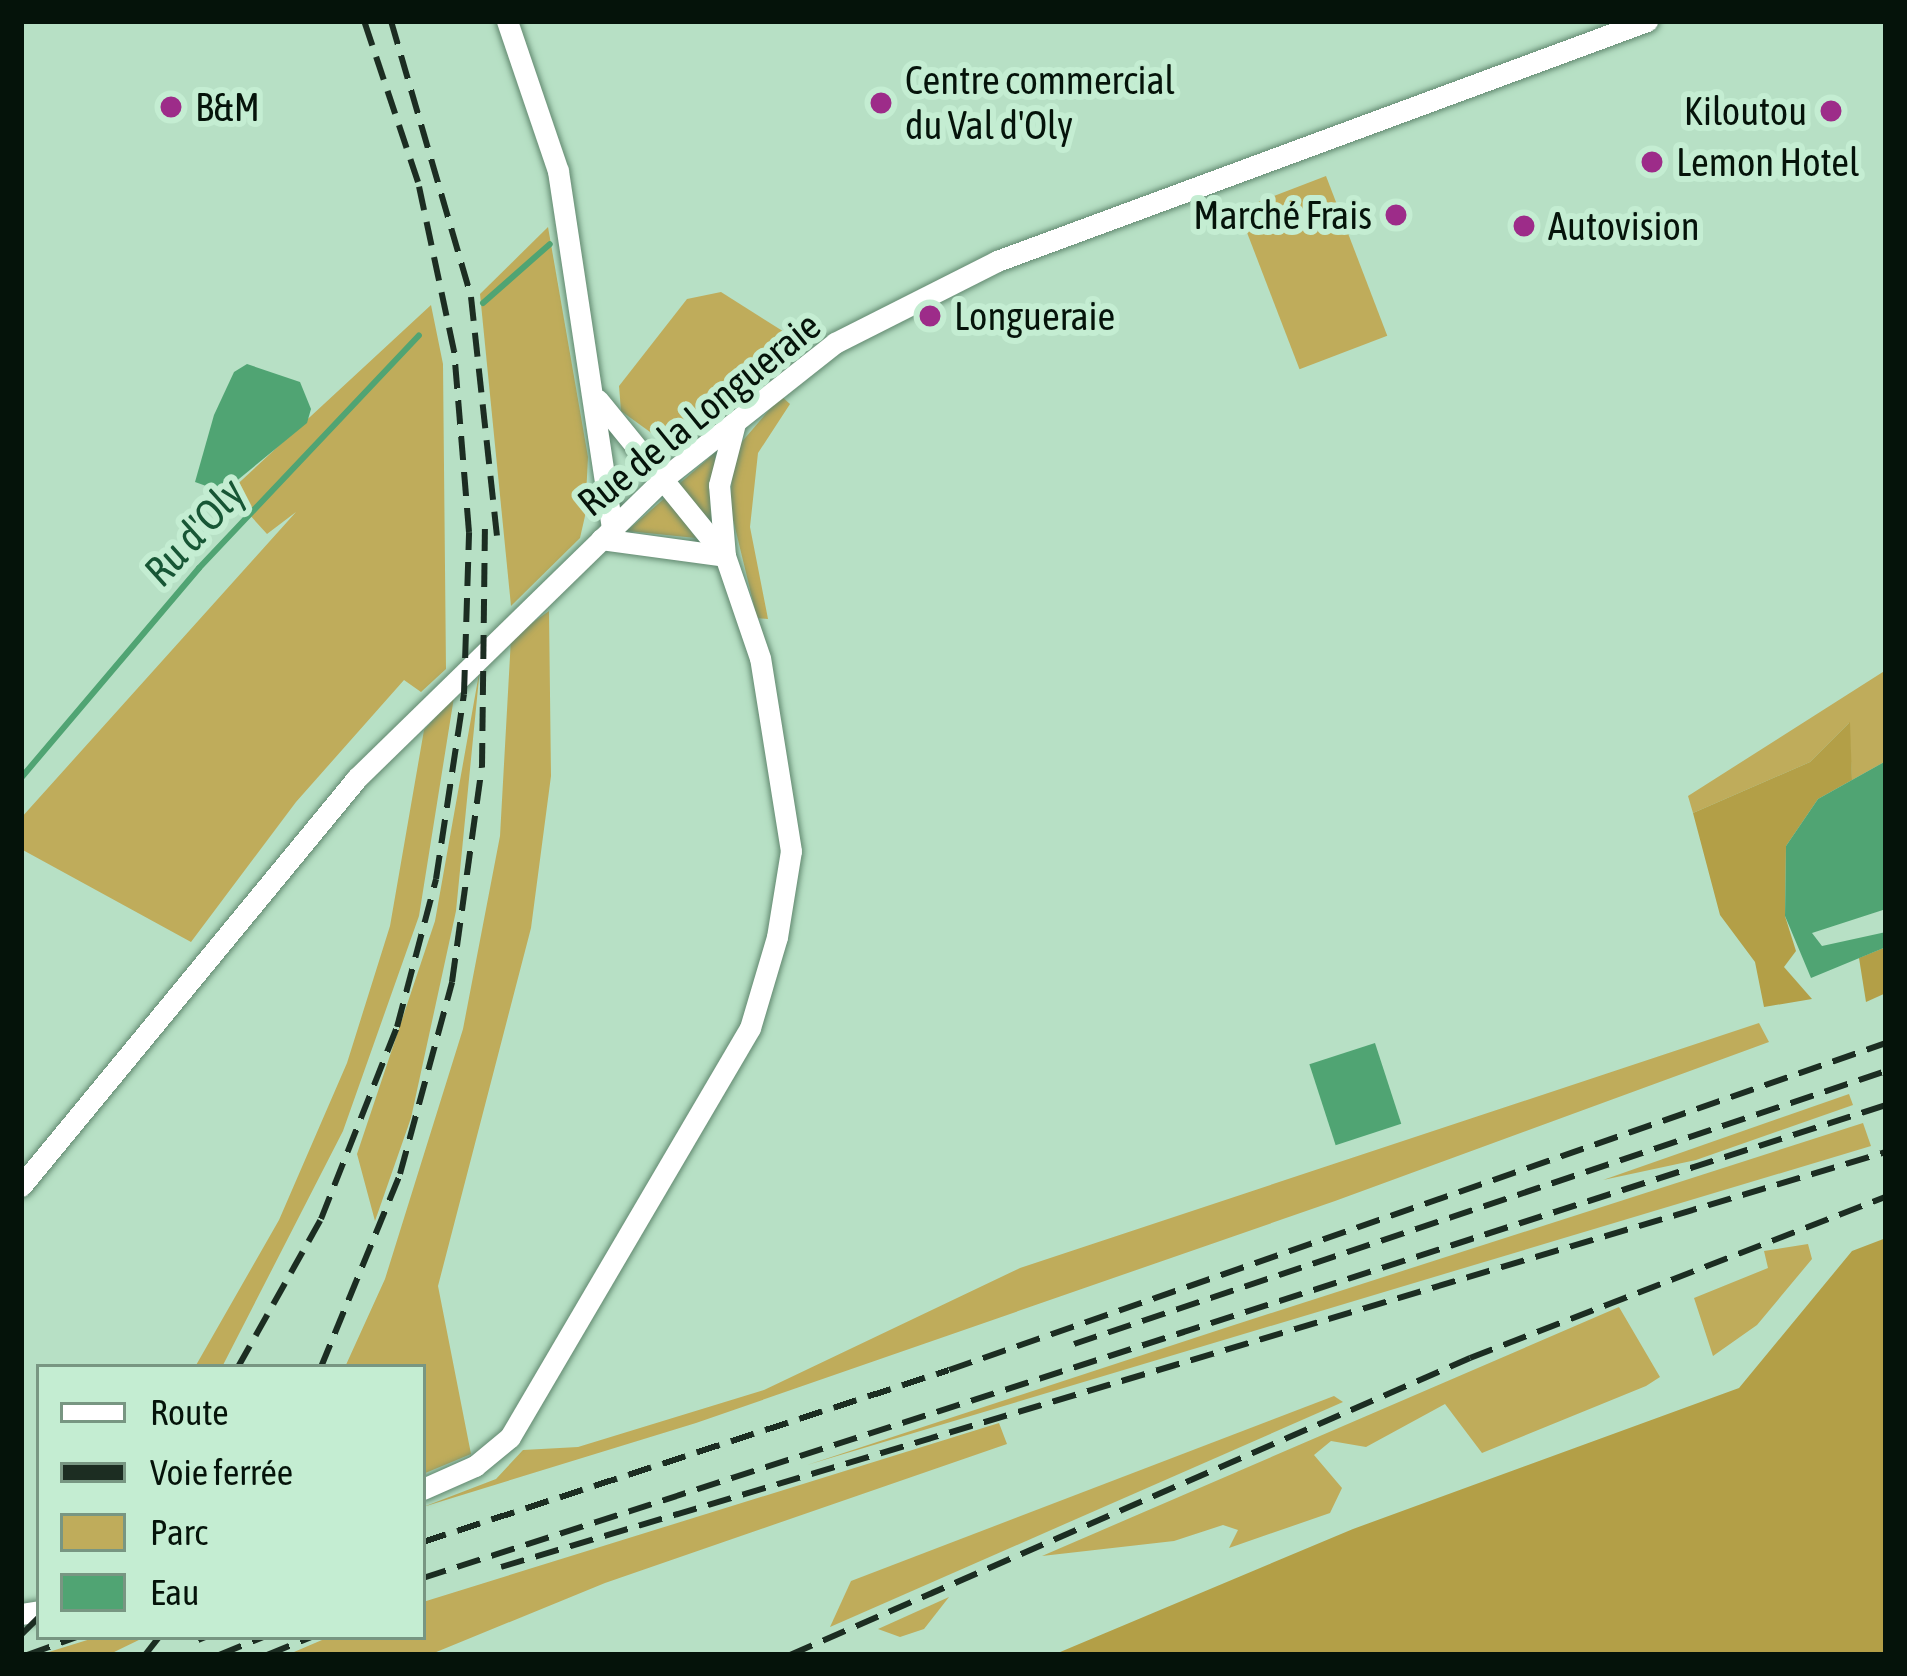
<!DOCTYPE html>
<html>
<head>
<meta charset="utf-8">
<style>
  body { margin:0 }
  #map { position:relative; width:1907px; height:1676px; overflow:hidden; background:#b7e0c5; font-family:"Asap Condensed",sans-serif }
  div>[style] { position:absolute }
  .green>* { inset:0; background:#bfac5b; transform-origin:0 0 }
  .forest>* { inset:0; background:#b39f47 }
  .water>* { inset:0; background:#50a473; transform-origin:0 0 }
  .stream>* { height:6px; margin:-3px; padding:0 3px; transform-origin:3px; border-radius:3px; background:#50a473 }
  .roads { filter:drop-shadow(0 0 3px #60876e) drop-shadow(0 0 3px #60876e) }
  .minor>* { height:21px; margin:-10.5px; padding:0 10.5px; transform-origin:10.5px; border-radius:10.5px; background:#fff }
  .rail>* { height:6px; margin-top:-3px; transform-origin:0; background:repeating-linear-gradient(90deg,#1c2d22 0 24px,transparent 0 36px) }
  .dots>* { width:33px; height:33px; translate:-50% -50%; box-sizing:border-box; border:6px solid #c4edd2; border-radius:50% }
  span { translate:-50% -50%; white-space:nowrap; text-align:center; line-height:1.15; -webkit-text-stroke:12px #c4edd2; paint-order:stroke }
  .poi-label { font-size:39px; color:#05130a }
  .left { translate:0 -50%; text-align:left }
  .right { translate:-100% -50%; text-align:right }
  .street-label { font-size:39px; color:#05130a }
  .water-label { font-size:42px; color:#175635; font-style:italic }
  .frame { position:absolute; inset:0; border:24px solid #05130a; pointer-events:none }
  .legend { position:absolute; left:36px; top:1364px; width:390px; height:276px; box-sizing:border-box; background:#c4edd2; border:3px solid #789682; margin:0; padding:15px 21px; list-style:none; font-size:36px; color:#05130a }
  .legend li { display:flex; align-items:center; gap:24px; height:60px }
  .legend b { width:60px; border:3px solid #789682 }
</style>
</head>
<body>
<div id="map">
  <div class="green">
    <div style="left:1326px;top:176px;width:171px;height:94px;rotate:69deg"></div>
    <div style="clip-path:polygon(548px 227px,588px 457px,585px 516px,580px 538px,511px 606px,480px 294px)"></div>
    <div style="clip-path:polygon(721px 292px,789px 335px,798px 356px,673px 439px,657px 437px,621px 411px,619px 386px,687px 299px)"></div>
    <div style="clip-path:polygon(431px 305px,443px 364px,446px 669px,421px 692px,404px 680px,296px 802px,191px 942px,21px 849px,21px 818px,296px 512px,267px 534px,229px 492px)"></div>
    <div style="clip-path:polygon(781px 396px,790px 404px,758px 453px,750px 527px,768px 619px,757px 618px,730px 507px,732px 478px,740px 444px)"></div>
    <div style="clip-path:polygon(716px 452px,710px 496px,711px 523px,679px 484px)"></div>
    <div style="clip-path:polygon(666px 497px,696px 538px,627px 531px)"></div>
    <div style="clip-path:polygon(549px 611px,551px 776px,531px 928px,438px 1286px,471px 1454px,423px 1474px,423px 1367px,345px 1367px,385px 1279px,463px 1029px,500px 836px,511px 638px)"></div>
    <div style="clip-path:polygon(480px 668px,456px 911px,411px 1118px,375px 1221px,357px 1154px,435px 921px)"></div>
    <div style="clip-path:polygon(1886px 670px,1886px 761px,1852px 780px,1849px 723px,1810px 762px,1693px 813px,1688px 796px)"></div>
    <div style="clip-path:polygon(454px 697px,419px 916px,343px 1131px,222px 1367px,195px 1367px,279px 1220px,347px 1063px,390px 926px,424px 730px)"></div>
    <div style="clip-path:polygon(1759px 1023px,1769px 1042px,1335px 1201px,696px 1423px,423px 1507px,496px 1479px,523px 1450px,578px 1447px,764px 1390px,1020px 1268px)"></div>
    <div style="clip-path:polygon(1849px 1094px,1853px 1105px,1696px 1160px,1603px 1180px)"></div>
    <div style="clip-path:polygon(1863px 1123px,1871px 1146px,807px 1465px,1231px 1326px)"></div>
    <div style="clip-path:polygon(1808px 1244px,1812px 1259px,1757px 1325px,1713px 1356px,1694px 1298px,1768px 1268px,1764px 1251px)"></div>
    <div style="clip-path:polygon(1619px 1307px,1660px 1377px,1646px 1386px,1482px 1453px,1445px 1404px,1366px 1447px,1331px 1441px,1314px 1455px,1342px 1488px,1330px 1513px,1229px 1548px,1238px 1530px,1223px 1525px,1174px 1541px,1042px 1556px)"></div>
    <div style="clip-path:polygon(1334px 1396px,1343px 1402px,830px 1627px,851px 1581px)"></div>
    <div style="clip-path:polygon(999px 1423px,1007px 1444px,605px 1583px,429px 1655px,287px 1655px,329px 1637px,423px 1637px,423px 1602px)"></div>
    <div style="clip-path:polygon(949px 1597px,924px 1629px,900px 1637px,878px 1629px)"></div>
    <div style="clip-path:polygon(97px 1637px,145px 1637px,108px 1655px,39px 1655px)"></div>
  </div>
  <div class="forest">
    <div style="clip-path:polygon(1850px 722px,1852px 780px,1818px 799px,1786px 846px,1785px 916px,1796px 951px,1784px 967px,1812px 999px,1764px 1007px,1755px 962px,1720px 915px,1693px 813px,1810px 762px)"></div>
    <div style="clip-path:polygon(1886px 947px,1886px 993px,1866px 1002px,1859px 958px)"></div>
    <div style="clip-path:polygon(1886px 1238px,1886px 1655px,1053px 1655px,1353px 1529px,1739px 1388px,1852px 1251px)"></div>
  </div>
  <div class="water">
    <div style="clip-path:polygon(247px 364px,300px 382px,311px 409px,307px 423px,223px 492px,195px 482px,214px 415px,234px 372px)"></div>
    <div style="clip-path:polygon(1886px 761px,1886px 909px,1812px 933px,1822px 946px,1886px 932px,1886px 947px,1811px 978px,1785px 916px,1786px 846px,1818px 799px)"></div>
    <div style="left:1375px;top:1043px;width:85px;height:69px;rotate:72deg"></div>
  </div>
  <div class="stream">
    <div style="left:483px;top:303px;width:89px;rotate:-41.4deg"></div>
    <div style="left:21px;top:778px;width:275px;rotate:-49.7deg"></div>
    <div style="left:199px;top:568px;width:320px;rotate:-46.6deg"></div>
  </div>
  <div class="roads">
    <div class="minor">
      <div style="left:507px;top:21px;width:158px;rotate:71.2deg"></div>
      <div style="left:558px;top:171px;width:361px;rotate:81.4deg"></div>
      <div style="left:598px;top:400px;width:201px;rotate:50.9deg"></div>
      <div style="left:601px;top:539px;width:125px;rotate:7.8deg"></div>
      <div style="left:21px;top:1186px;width:529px;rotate:-50.53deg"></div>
      <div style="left:357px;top:778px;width:429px;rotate:-44.3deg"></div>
      <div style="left:664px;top:478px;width:218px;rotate:-38.3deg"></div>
      <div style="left:835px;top:343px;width:182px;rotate:-26.8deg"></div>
      <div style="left:997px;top:261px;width:693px;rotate:-20.27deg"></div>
      <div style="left:423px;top:1489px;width:57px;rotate:-23.9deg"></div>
      <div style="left:475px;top:1466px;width:45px;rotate:-39.6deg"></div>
      <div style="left:510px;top:1437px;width:474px;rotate:-59.6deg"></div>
      <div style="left:750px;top:1028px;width:95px;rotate:-73.5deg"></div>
      <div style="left:777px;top:937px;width:87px;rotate:-80.8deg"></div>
      <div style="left:791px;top:851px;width:195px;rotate:-99.1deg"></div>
      <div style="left:760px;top:658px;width:108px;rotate:-108.9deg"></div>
      <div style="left:725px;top:556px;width:71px;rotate:-94.8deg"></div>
      <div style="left:719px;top:485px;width:64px;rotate:-75.5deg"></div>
      <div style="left:21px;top:1614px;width:18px;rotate:-9deg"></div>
    </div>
  </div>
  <div class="rail">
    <div style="left:391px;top:21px;width:287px;rotate:73.8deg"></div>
    <div style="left:471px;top:297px;width:250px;rotate:83.8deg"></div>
    <div style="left:1074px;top:1344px;width:857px;rotate:-18.58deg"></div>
    <div style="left:238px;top:1367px;width:170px;rotate:-60.7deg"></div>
    <div style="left:321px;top:1219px;width:206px;rotate:-68.4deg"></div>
    <div style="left:397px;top:1027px;width:153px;rotate:-75.2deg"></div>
    <div style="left:436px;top:879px;width:187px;rotate:-81.4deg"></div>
    <div style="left:464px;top:694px;width:162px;rotate:-88.2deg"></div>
    <div style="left:469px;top:532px;width:182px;rotate:-94.7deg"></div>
    <div style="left:454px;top:351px;width:173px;rotate:-102deg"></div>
    <div style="left:418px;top:182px;width:170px;rotate:-108.5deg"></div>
    <div style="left:321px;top:1367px;width:209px;rotate:-67.7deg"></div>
    <div style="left:400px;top:1174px;width:199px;rotate:-74.8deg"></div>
    <div style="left:452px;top:982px;width:217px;rotate:-82.1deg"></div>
    <div style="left:482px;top:767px;width:238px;rotate:-89.3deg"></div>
    <div style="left:423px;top:1542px;width:553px;rotate:-18.11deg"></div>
    <div style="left:949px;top:1370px;width:992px;rotate:-19.24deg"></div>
    <div style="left:501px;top:1567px;width:1446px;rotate:-16.68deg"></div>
    <div style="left:423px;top:1578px;width:1538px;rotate:-17.92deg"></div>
    <div style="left:21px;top:1635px;width:25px;rotate:-45deg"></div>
    <div style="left:198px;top:1640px;width:8px;rotate:-23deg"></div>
    <div style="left:27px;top:1655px;width:53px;rotate:-19.8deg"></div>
    <div style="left:145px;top:1655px;width:23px;rotate:-52deg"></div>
    <div style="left:219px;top:1655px;width:48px;rotate:-22.2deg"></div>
    <div style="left:267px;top:1655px;width:48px;rotate:-22.2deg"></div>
    <div style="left:790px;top:1655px;width:742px;rotate:-23.59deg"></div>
    <div style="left:1470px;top:1358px;width:446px;rotate:-21.2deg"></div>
  </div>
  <div class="dots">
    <div style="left:881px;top:103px;background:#9d2c89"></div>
    <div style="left:171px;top:107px;background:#9d2c89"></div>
    <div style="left:1831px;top:111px;background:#9d2c89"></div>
    <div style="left:1652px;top:162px;background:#9d2c89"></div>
    <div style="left:1396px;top:215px;background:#9d2c89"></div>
    <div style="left:1524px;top:226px;background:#9d2c89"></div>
    <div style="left:930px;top:316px;background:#9d2c89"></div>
  </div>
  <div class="poi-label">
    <span class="left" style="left:905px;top:103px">Centre commercial<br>du Val d'Oly</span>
    <span class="left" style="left:195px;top:107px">B&amp;M</span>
    <span class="right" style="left:1807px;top:111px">Kiloutou</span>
    <span class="left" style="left:1676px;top:162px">Lemon Hotel</span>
    <span class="right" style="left:1372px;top:215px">Marché Frais</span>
    <span class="left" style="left:1548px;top:226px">Autovision</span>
    <span class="left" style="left:954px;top:316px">Longueraie</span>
  </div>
  <div class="street-label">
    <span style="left:699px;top:414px;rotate:-39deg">Rue de la Longueraie</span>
  </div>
  <div class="water-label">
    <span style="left:194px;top:532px;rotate:-48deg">Ru d'Oly</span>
  </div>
  <div class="frame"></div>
  <ul class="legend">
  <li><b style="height:15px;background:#fff"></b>Route</li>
  <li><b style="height:15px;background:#1c2d22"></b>Voie ferrée</li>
  <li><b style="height:33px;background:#bfac5b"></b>Parc</li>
  <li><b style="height:33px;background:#50a473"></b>Eau</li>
  </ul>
</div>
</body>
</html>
